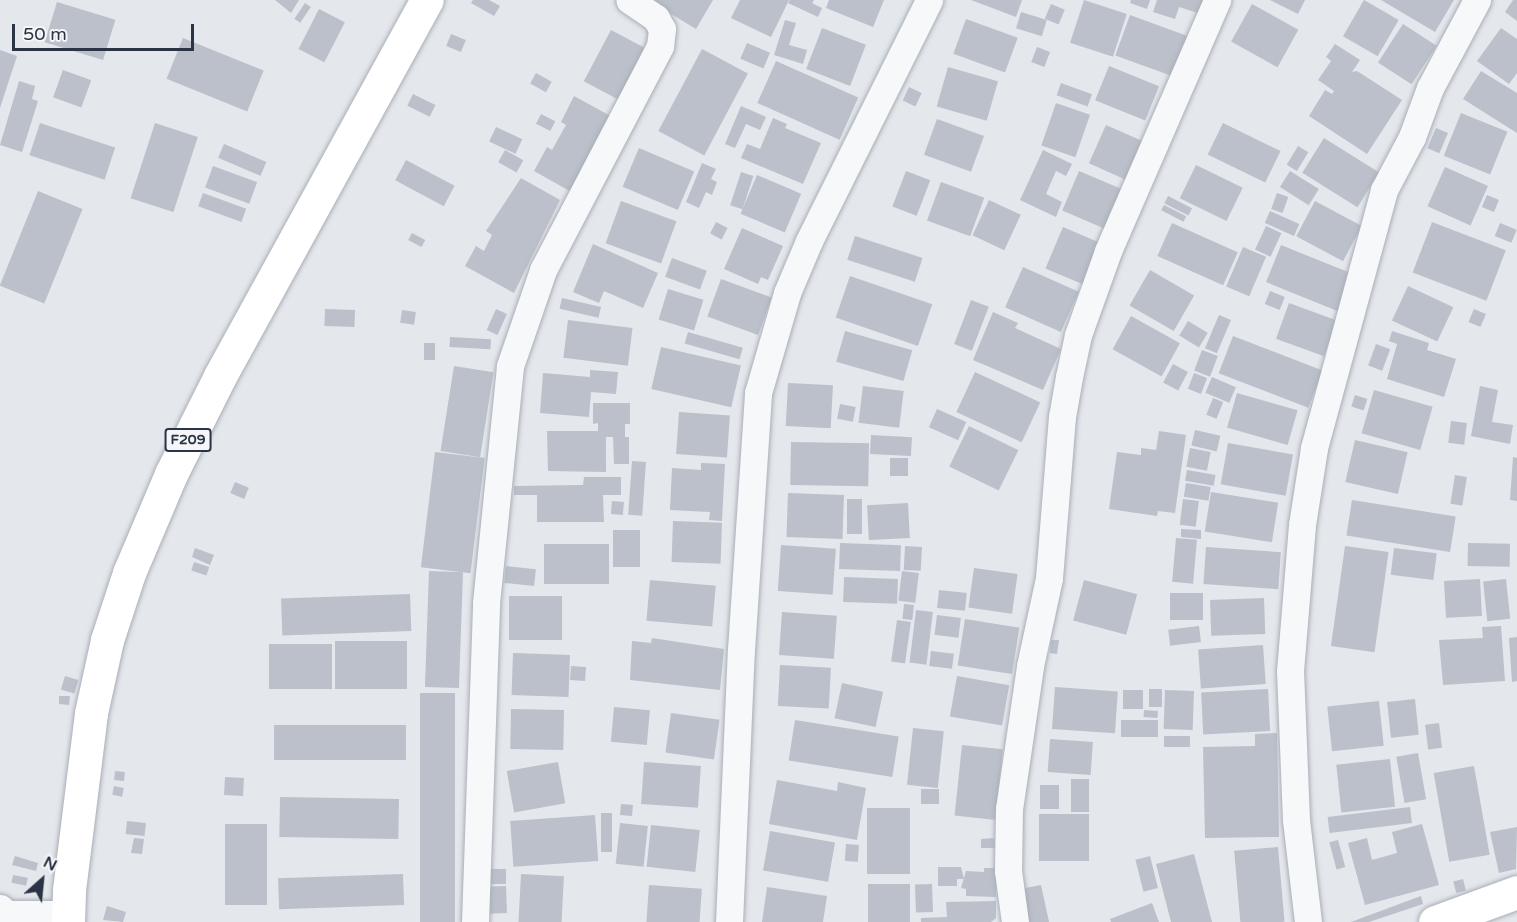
<!DOCTYPE html>
<html>
<head>
<meta charset="utf-8">
<style>
  body { margin:0 }
  #map { position:relative; width:1517px; height:922px; overflow:hidden; background:#e4e7ec; font-family:"Varela Round",sans-serif }
  div>[style] { position:absolute }
  .building>* { inset:0; background:#bbc0ca; transform-origin:0 0 }
  .roads { filter:drop-shadow(0 0 2px #a9aeb7) drop-shadow(0 0 2px #a9aeb7) }
  .minor>* { height:27px; margin:-13.5px; padding:0 13.5px; transform-origin:13.5px; border-radius:13.5px; background:#f7f8fa }
  .major>* { height:33px; margin:-16.5px; padding:0 16.5px; transform-origin:16.5px; border-radius:16.5px; background:#fff }
  span { translate:-50% -50%; white-space:nowrap; text-align:center; line-height:1.15; -webkit-text-stroke:4.5px #f4f6f9; paint-order:stroke }
  .shield-label span { padding:2px 4px; background:#f4f6f9; border:2px solid; border-radius:4px; -webkit-text-stroke-width:0 }
  .shield-label { font-size:14px; color:#2b3445; font-weight:700 }
  .north { position:absolute; left:12px; top:850px; width:60px; height:60px; -webkit-text-stroke:4px #f4f6f9; paint-order:stroke; rotate:27deg; font-size:16px; font-weight:700; line-height:24px; text-align:center; color:#2b3445 }
  .north::after { content:''; display:block; margin:auto; width:21px; height:27px; background:#2b3445; clip-path:polygon(50% 0,100% 100%,50% 72%,0 100%) }
  .scale { position:absolute; left:12px; top:24px; width:182px; height:27px; box-sizing:border-box; border:3px solid #2b3445; border-top:0; padding-left:8px; font-size:18px; line-height:21px; white-space:nowrap; color:#2b3445; -webkit-text-stroke:4px #f4f6f9; paint-order:stroke }
</style>
</head>
<body>
<div id="map">
  <div class="building">
    <div style="clip-path:polygon(275px 0,299px 0,291px 13px)"></div>
    <div style="clip-path:polygon(473px 0,489px 0,500px 6px,494px 16px,471px 3px)"></div>
    <div style="clip-path:polygon(648px 0,713px 0,696px 29px)"></div>
    <div style="clip-path:polygon(740px 0,789px 0,771px 37px,731px 18px)"></div>
    <div style="clip-path:polygon(790px 0,814px 0,812px 3px,822px 8px,818px 17px,788px 3px)"></div>
    <div style="clip-path:polygon(829px 0,884px 0,873px 27px,826px 8px)"></div>
    <div style="clip-path:polygon(971px 0,1022px 0,1016px 17px)"></div>
    <div style="left:1084px;top:0;width:45px;height:45px;rotate:18deg"></div>
    <div style="clip-path:polygon(1131px 0,1150px 0,1147px 9px,1130px 3px)"></div>
    <div style="clip-path:polygon(1157px 0,1212px 0,1207px 16px,1179px 7px,1175px 19px,1153px 12px)"></div>
    <div style="clip-path:polygon(1270px 0,1305px 0,1298px 14px)"></div>
    <div style="left:1364px;top:0;width:40px;height:42px;rotate:30deg"></div>
    <div style="clip-path:polygon(1381px 0,1454px 0,1435px 32px)"></div>
    <div style="clip-path:polygon(1513px 0,1517px 0,1517px 21px,1505px 12px)"></div>
    <div style="left:57px;top:2px;width:61px;height:42px;rotate:17deg"></div>
    <div style="left:305px;top:3px;width:7px;height:19px;rotate:34deg"></div>
    <div style="left:1051px;top:4px;width:15px;height:16px;rotate:23deg"></div>
    <div style="left:1252px;top:4px;width:53px;height:43px;rotate:29deg"></div>
    <div style="left:319px;top:9px;width:29px;height:45px;rotate:27deg"></div>
    <div style="left:1021px;top:12px;width:27px;height:17px;rotate:17deg"></div>
    <div style="left:1130px;top:15px;width:72px;height:43px;rotate:20deg"></div>
    <div style="left:966px;top:19px;width:55px;height:37px;rotate:20deg"></div>
    <div style="clip-path:polygon(785px 20px,796px 23px,789px 45px,807px 50px,803px 64px,774px 55px)"></div>
    <div style="left:1403px;top:24px;width:40px;height:46px;rotate:33deg"></div>
    <div style="left:822px;top:28px;width:47px;height:44px;rotate:21deg"></div>
    <div style="clip-path:polygon(1501px 28px,1517px 39px,1517px 73px,1509px 84px,1477px 61px)"></div>
    <div style="left:611px;top:30px;width:47px;height:58px;rotate:28deg"></div>
    <div style="left:451px;top:34px;width:16px;height:13px;rotate:22deg"></div>
    <div style="left:183px;top:38px;width:87px;height:44px;rotate:22deg"></div>
    <div style="left:747px;top:43px;width:25px;height:17px;rotate:23deg"></div>
    <div style="clip-path:polygon(1335px 44px,1360px 60px,1352px 72px,1357px 71px,1402px 100px,1367px 154px,1309px 116px,1325px 90px,1332px 94px,1334px 91px,1318px 80px,1331px 61px,1326px 57px)"></div>
    <div style="left:1037px;top:47px;width:14px;height:16px;rotate:21deg"></div>
    <div style="left:702px;top:49px;width:52px;height:93px;rotate:28deg"></div>
    <div style="clip-path:polygon(0 50px,17px 56px,0 108px)"></div>
    <div style="left:776px;top:61px;width:90px;height:46px;rotate:24deg"></div>
    <div style="left:1109px;top:66px;width:54px;height:37px;rotate:22deg"></div>
    <div style="left:948px;top:67px;width:52px;height:41px;rotate:16deg"></div>
    <div style="left:63px;top:70px;width:30px;height:29px;rotate:20deg"></div>
    <div style="clip-path:polygon(1481px 71px,1517px 93px,1517px 133px,1463px 99px)"></div>
    <div style="left:536px;top:73px;width:18px;height:12px;rotate:29deg"></div>
    <div style="clip-path:polygon(19px 81px,35px 86px,32px 99px,38px 101px,22px 152px,0 145px)"></div>
    <div style="left:1061px;top:83px;width:33px;height:13px;rotate:20deg"></div>
    <div style="left:909px;top:87px;width:14px;height:15px;rotate:25deg"></div>
    <div style="left:413px;top:94px;width:25px;height:13px;rotate:26deg"></div>
    <div style="clip-path:polygon(574px 96px,616px 119px,575px 194px,534px 171px,547px 147px,552px 150px,566px 125px,561px 122px)"></div>
    <div style="left:1056px;top:103px;width:36px;height:45px;rotate:19deg"></div>
    <div style="clip-path:polygon(741px 106px,766px 117px,760px 130px,746px 124px,735px 148px,725px 144px)"></div>
    <div style="left:1461px;top:113px;width:50px;height:46px;rotate:22deg"></div>
    <div style="left:541px;top:114px;width:16px;height:11px;rotate:27deg"></div>
    <div style="clip-path:polygon(773px 118px,787px 124px,785px 128px,821px 143px,803px 184px,741px 158px,747px 144px,760px 149px)"></div>
    <div style="left:937px;top:119px;width:50px;height:38px;rotate:20deg"></div>
    <div style="left:40px;top:123px;width:79px;height:34px;rotate:18deg"></div>
    <div style="left:155px;top:123px;width:45px;height:79px;rotate:18deg"></div>
    <div style="left:1223px;top:123px;width:64px;height:35px;rotate:26deg"></div>
    <div style="left:1106px;top:125px;width:47px;height:42px;rotate:24deg"></div>
    <div style="left:496px;top:127px;width:29px;height:16px;rotate:25deg"></div>
    <div style="left:1436px;top:128px;width:13px;height:22px;rotate:23deg"></div>
    <div style="left:1324px;top:138px;width:65px;height:41px;rotate:32deg"></div>
    <div style="left:224px;top:144px;width:46px;height:15px;rotate:23deg"></div>
    <div style="left:1298px;top:146px;width:12px;height:22px;rotate:31deg"></div>
    <div style="left:639px;top:148px;width:60px;height:42px;rotate:23deg"></div>
    <div style="left:505px;top:150px;width:21px;height:14px;rotate:29deg"></div>
    <div style="clip-path:polygon(1043px 150px,1072px 164px,1066px 176px,1056px 171px,1046px 194px,1062px 202px,1056px 217px,1020px 200px)"></div>
    <div style="left:406px;top:160px;width:55px;height:23px;rotate:28deg"></div>
    <div style="clip-path:polygon(702px 163px,716px 169px,711px 179px,717px 182px,712px 195px,706px 192px,699px 208px,686px 202px)"></div>
    <div style="left:1196px;top:165px;width:52px;height:37px;rotate:26deg"></div>
    <div style="left:213px;top:166px;width:47px;height:23px;rotate:20deg"></div>
    <div style="left:1445px;top:167px;width:47px;height:43px;rotate:24deg"></div>
    <div style="left:906px;top:171px;width:26px;height:38px;rotate:21deg"></div>
    <div style="left:1079px;top:171px;width:52px;height:43px;rotate:23deg"></div>
    <div style="left:1290px;top:171px;width:34px;height:19px;rotate:32deg"></div>
    <div style="left:741px;top:172px;width:13px;height:35px;rotate:18deg"></div>
    <div style="left:757px;top:175px;width:48px;height:42px;rotate:23deg"></div>
    <div style="clip-path:polygon(521px 178px,560px 200px,514px 293px,465px 266px,476px 246px,484px 251px,492px 235px,486px 231px)"></div>
    <div style="left:941px;top:182px;width:46px;height:41px;rotate:20deg"></div>
    <div style="left:38px;top:191px;width:48px;height:102px;rotate:22deg"></div>
    <div style="left:203px;top:193px;width:46px;height:14px;rotate:20deg"></div>
    <div style="left:1277px;top:193px;width:12px;height:17px;rotate:20deg"></div>
    <div style="left:1487px;top:195px;width:13px;height:13px;rotate:23deg"></div>
    <div style="left:1168px;top:196px;width:27px;height:8px;rotate:27deg"></div>
    <div style="left:989px;top:200px;width:35px;height:39px;rotate:25deg"></div>
    <div style="left:621px;top:201px;width:59px;height:45px;rotate:20deg"></div>
    <div style="left:1315px;top:201px;width:53px;height:40px;rotate:28deg"></div>
    <div style="left:1164px;top:205px;width:25px;height:6px;rotate:27deg"></div>
    <div style="left:1270px;top:211px;width:32px;height:13px;rotate:24deg"></div>
    <div style="left:716px;top:222px;width:13px;height:13px;rotate:27deg"></div>
    <div style="left:1432px;top:222px;width:79px;height:54px;rotate:21deg"></div>
    <div style="left:1172px;top:223px;width:72px;height:36px;rotate:24deg"></div>
    <div style="left:1500px;top:223px;width:18px;height:14px;rotate:22deg"></div>
    <div style="left:1266px;top:226px;width:17px;height:26px;rotate:25deg"></div>
    <div style="left:1063px;top:227px;width:49px;height:45px;rotate:23deg"></div>
    <div style="clip-path:polygon(742px 228px,783px 246px,768px 280px,761px 277px,758px 284px,724px 269px)"></div>
    <div style="left:412px;top:233px;width:15px;height:8px;rotate:28deg"></div>
    <div style="left:855px;top:236px;width:71px;height:25px;rotate:18deg"></div>
    <div style="clip-path:polygon(593px 244px,658px 273px,643px 308px,604px 291px,599px 303px,573px 292px)"></div>
    <div style="left:1281px;top:245px;width:79px;height:40px;rotate:22deg"></div>
    <div style="left:1243px;top:247px;width:25px;height:43px;rotate:23deg"></div>
    <div style="left:672px;top:258px;width:37px;height:20px;rotate:20deg"></div>
    <div style="left:1023px;top:267px;width:61px;height:44px;rotate:24deg"></div>
    <div style="left:1150px;top:270px;width:51px;height:41px;rotate:30deg"></div>
    <div style="left:850px;top:276px;width:87px;height:44px;rotate:19deg"></div>
    <div style="left:721px;top:279px;width:54px;height:40px;rotate:20deg"></div>
    <div style="left:1408px;top:286px;width:50px;height:38px;rotate:25deg"></div>
    <div style="left:668px;top:289px;width:37px;height:32px;rotate:17deg"></div>
    <div style="left:1270px;top:291px;width:16px;height:14px;rotate:22deg"></div>
    <div style="left:562px;top:298px;width:40px;height:11px;rotate:13deg"></div>
    <div style="left:971px;top:300px;width:19px;height:47px;rotate:21deg"></div>
    <div style="left:1289px;top:303px;width:51px;height:38px;rotate:20deg"></div>
    <div style="left:325px;top:309px;width:30px;height:17px;rotate:2deg"></div>
    <div style="left:496px;top:309px;width:12px;height:23px;rotate:24deg"></div>
    <div style="left:1474px;top:309px;width:13px;height:14px;rotate:23deg"></div>
    <div style="left:402px;top:310px;width:14px;height:13px;rotate:8deg"></div>
    <div style="clip-path:polygon(993px 312px,1018px 323px,1015px 328px,1061px 349px,1043px 390px,973px 360px)"></div>
    <div style="left:1219px;top:315px;width:13px;height:36px;rotate:23deg"></div>
    <div style="left:1131px;top:316px;width:56px;height:38px;rotate:29deg"></div>
    <div style="left:568px;top:320px;width:65px;height:38px;rotate:7deg"></div>
    <div style="left:1188px;top:321px;width:23px;height:17px;rotate:31deg"></div>
    <div style="left:845px;top:331px;width:70px;height:32px;rotate:16deg"></div>
    <div style="clip-path:polygon(1392px 331px,1429px 343px,1427px 350px,1456px 359px,1444px 397px,1387px 379px,1397px 344px,1389px 341px)"></div>
    <div style="left:688px;top:332px;width:57px;height:12px;rotate:16deg"></div>
    <div style="left:1233px;top:336px;width:96px;height:40px;rotate:21deg"></div>
    <div style="left:450px;top:337px;width:41px;height:10px;rotate:3deg"></div>
    <div style="left:424px;top:343px;width:11px;height:17px"></div>
    <div style="left:1376px;top:344px;width:15px;height:23px;rotate:20deg"></div>
    <div style="left:661px;top:347px;width:82px;height:43px;rotate:13deg"></div>
    <div style="left:1202px;top:350px;width:17px;height:22px;rotate:21deg"></div>
    <div style="left:1173px;top:364px;width:17px;height:21px;rotate:28deg"></div>
    <div style="left:454px;top:366px;width:40px;height:86px;rotate:9deg"></div>
    <div style="clip-path:polygon(590px 370px,618px 372px,616px 394px,591px 392px,589px 417px,540px 413px,543px 373px,590px 377px)"></div>
    <div style="left:975px;top:372px;width:72px;height:44px;rotate:25deg"></div>
    <div style="left:1194px;top:373px;width:14px;height:17px;rotate:21deg"></div>
    <div style="left:1212px;top:377px;width:26px;height:17px;rotate:23deg"></div>
    <div style="left:788px;top:383px;width:45px;height:43px;rotate:3deg"></div>
    <div style="left:863px;top:386px;width:41px;height:37px;rotate:7deg"></div>
    <div style="clip-path:polygon(1480px 386px,1498px 390px,1492px 422px,1513px 425px,1510px 444px,1471px 436px)"></div>
    <div style="left:1374px;top:390px;width:61px;height:45px;rotate:16deg"></div>
    <div style="left:1237px;top:393px;width:63px;height:36px;rotate:16deg"></div>
    <div style="left:1355px;top:395px;width:13px;height:12px;rotate:18deg"></div>
    <div style="left:1213px;top:398px;width:11px;height:18px;rotate:22deg"></div>
    <div style="clip-path:polygon(593px 403px,630px 403px,630px 424px,625px 424px,625px 437px,629px 437px,629px 464px,614px 464px,613px 437px,606px 437px,606px 472px,548px 471px,547px 431px,598px 431px,598px 423px,593px 424px)"></div>
    <div style="left:840px;top:404px;width:16px;height:15px;rotate:11deg"></div>
    <div style="left:937px;top:409px;width:32px;height:20px;rotate:24deg"></div>
    <div style="left:679px;top:412px;width:51px;height:42px;rotate:4deg"></div>
    <div style="left:1451px;top:421px;width:16px;height:22px;rotate:7deg"></div>
    <div style="left:969px;top:426px;width:55px;height:45px;rotate:26deg"></div>
    <div style="left:1195px;top:430px;width:26px;height:16px;rotate:13deg"></div>
    <div style="clip-path:polygon(1159px 431px,1186px 435px,1175px 513px,1158px 511px,1157px 516px,1109px 509px,1117px 452px,1141px 455px,1141px 448px,1156px 450px)"></div>
    <div style="left:871px;top:435px;width:41px;height:19px;rotate:3deg"></div>
    <div style="left:1355px;top:440px;width:54px;height:43px;rotate:13deg"></div>
    <div style="left:791px;top:442px;width:78px;height:43px;rotate:1deg"></div>
    <div style="left:1228px;top:443px;width:66px;height:42px;rotate:10deg"></div>
    <div style="left:1190px;top:448px;width:21px;height:19px;rotate:11deg"></div>
    <div style="left:435px;top:452px;width:50px;height:116px;rotate:7deg"></div>
    <div style="clip-path:polygon(1513px 457px,1517px 458px,1517px 501px,1510px 500px)"></div>
    <div style="left:908px;top:458px;width:18px;height:18px;rotate:90deg"></div>
    <div style="left:632px;top:461px;width:14px;height:54px;rotate:4deg"></div>
    <div style="clip-path:polygon(701px 463px,725px 464px,722px 521px,709px 520px,710px 512px,670px 510px,672px 468px,701px 470px)"></div>
    <div style="left:1187px;top:470px;width:29px;height:11px;rotate:10deg"></div>
    <div style="left:1455px;top:475px;width:12px;height:29px;rotate:9deg"></div>
    <div style="clip-path:polygon(584px 477px,621px 477px,621px 495px,603px 495px,604px 522px,537px 522px,537px 495px,514px 495px,514px 486px,583px 485px)"></div>
    <div style="left:235px;top:482px;width:15px;height:12px;rotate:23deg"></div>
    <div style="left:1186px;top:483px;width:25px;height:14px;rotate:9deg"></div>
    <div style="left:1211px;top:492px;width:68px;height:40px;rotate:9deg"></div>
    <div style="left:788px;top:493px;width:56px;height:44px;rotate:2deg"></div>
    <div style="left:847px;top:499px;width:15px;height:35px"></div>
    <div style="left:1183px;top:499px;width:16px;height:26px;rotate:7deg"></div>
    <div style="left:1352px;top:500px;width:105px;height:36px;rotate:9deg"></div>
    <div style="left:612px;top:501px;width:12px;height:13px;rotate:5deg"></div>
    <div style="left:908px;top:503px;width:35px;height:41px;rotate:87deg"></div>
    <div style="left:673px;top:521px;width:49px;height:41px;rotate:2deg"></div>
    <div style="clip-path:polygon(1181px 529px,1201px 530px,1201px 539px,1181px 537px)"></div>
    <div style="left:613px;top:530px;width:27px;height:37px"></div>
    <div style="left:1176px;top:538px;width:21px;height:44px;rotate:5deg"></div>
    <div style="left:840px;top:543px;width:61px;height:26px;rotate:2deg"></div>
    <div style="left:1468px;top:543px;width:42px;height:23px;rotate:1deg"></div>
    <div style="left:544px;top:544px;width:65px;height:40px"></div>
    <div style="left:781px;top:545px;width:55px;height:46px;rotate:4deg"></div>
    <div style="left:905px;top:546px;width:17px;height:24px;rotate:3deg"></div>
    <div style="left:1345px;top:546px;width:44px;height:101px;rotate:8deg"></div>
    <div style="left:1206px;top:547px;width:75px;height:37px;rotate:4deg"></div>
    <div style="clip-path:polygon(195px 548px,214px 555px,210px 565px,192px 557px)"></div>
    <div style="left:1394px;top:548px;width:43px;height:27px;rotate:7deg"></div>
    <div style="left:194px;top:562px;width:16px;height:9px;rotate:18deg"></div>
    <div style="left:506px;top:566px;width:30px;height:17px;rotate:6deg"></div>
    <div style="left:974px;top:568px;width:44px;height:40px;rotate:8deg"></div>
    <div style="left:429px;top:571px;width:34px;height:116px;rotate:2deg"></div>
    <div style="left:902px;top:571px;width:17px;height:30px;rotate:7deg"></div>
    <div style="left:844px;top:577px;width:54px;height:25px;rotate:2deg"></div>
    <div style="left:1480px;top:579px;width:37px;height:36px;rotate:87deg"></div>
    <div style="left:1506px;top:579px;width:40px;height:23px;rotate:84deg"></div>
    <div style="left:650px;top:580px;width:66px;height:41px;rotate:5deg"></div>
    <div style="left:1084px;top:580px;width:55px;height:42px;rotate:15deg"></div>
    <div style="left:939px;top:590px;width:28px;height:18px;rotate:6deg"></div>
    <div style="left:1170px;top:593px;width:33px;height:27px"></div>
    <div style="left:410px;top:594px;width:37px;height:129px;rotate:88deg"></div>
    <div style="left:509px;top:596px;width:53px;height:44px"></div>
    <div style="left:1264px;top:598px;width:36px;height:54px;rotate:88deg"></div>
    <div style="left:904px;top:604px;width:10px;height:15px;rotate:6deg"></div>
    <div style="left:916px;top:610px;width:17px;height:53px;rotate:7deg"></div>
    <div style="left:782px;top:612px;width:55px;height:43px;rotate:4deg"></div>
    <div style="left:937px;top:615px;width:24px;height:20px;rotate:7deg"></div>
    <div style="left:965px;top:619px;width:55px;height:47px;rotate:9deg"></div>
    <div style="left:897px;top:620px;width:14px;height:42px;rotate:8deg"></div>
    <div style="left:1199px;top:626px;width:16px;height:31px;rotate:83deg"></div>
    <div style="clip-path:polygon(1501px 626px,1505px 681px,1443px 685px,1439px 640px,1483px 638px,1482px 627px)"></div>
    <div style="clip-path:polygon(1517px 637px,1517px 681px,1512px 682px,1509px 638px)"></div>
    <div style="clip-path:polygon(652px 638px,724px 649px,720px 690px,630px 680px,632px 641px,651px 643px)"></div>
    <div style="clip-path:polygon(1051px 640px,1059px 640px,1057px 654px,1050px 653px)"></div>
    <div style="left:335px;top:641px;width:72px;height:48px"></div>
    <div style="left:269px;top:644px;width:63px;height:45px"></div>
    <div style="left:1263px;top:645px;width:39px;height:65px;rotate:86deg"></div>
    <div style="left:931px;top:651px;width:23px;height:15px;rotate:7deg"></div>
    <div style="left:513px;top:653px;width:57px;height:42px;rotate:2deg"></div>
    <div style="left:780px;top:665px;width:51px;height:41px;rotate:3deg"></div>
    <div style="left:571px;top:666px;width:15px;height:14px;rotate:4deg"></div>
    <div style="left:65px;top:676px;width:14px;height:14px;rotate:17deg"></div>
    <div style="left:957px;top:676px;width:53px;height:41px;rotate:10deg"></div>
    <div style="left:842px;top:683px;width:42px;height:36px;rotate:12deg"></div>
    <div style="left:1055px;top:687px;width:63px;height:42px;rotate:4deg"></div>
    <div style="left:1149px;top:689px;width:13px;height:18px"></div>
    <div style="left:1268px;top:689px;width:42px;height:67px;rotate:87deg"></div>
    <div style="left:1123px;top:690px;width:20px;height:19px"></div>
    <div style="left:1165px;top:690px;width:29px;height:39px;rotate:2deg"></div>
    <div style="left:455px;top:693px;width:229px;height:35px;rotate:90deg"></div>
    <div style="clip-path:polygon(59px 696px,70px 696px,69px 705px,59px 704px)"></div>
    <div style="left:1415px;top:699px;width:36px;height:28px;rotate:84deg"></div>
    <div style="left:1379px;top:701px;width:45px;height:52px;rotate:84deg"></div>
    <div style="left:614px;top:707px;width:36px;height:35px;rotate:5deg"></div>
    <div style="left:511px;top:709px;width:53px;height:40px;rotate:1deg"></div>
    <div style="left:1144px;top:710px;width:14px;height:7px;rotate:4deg"></div>
    <div style="left:671px;top:713px;width:49px;height:40px;rotate:8deg"></div>
    <div style="left:795px;top:720px;width:105px;height:41px;rotate:9deg"></div>
    <div style="left:1121px;top:720px;width:37px;height:17px"></div>
    <div style="left:1439px;top:723px;width:25px;height:14px;rotate:83deg"></div>
    <div style="left:406px;top:725px;width:35px;height:132px;rotate:90deg"></div>
    <div style="left:913px;top:728px;width:31px;height:57px;rotate:6deg"></div>
    <div style="clip-path:polygon(1277px 733px,1279px 837px,1205px 838px,1203px 747px,1255px 746px,1255px 734px)"></div>
    <div style="left:1164px;top:736px;width:26px;height:11px"></div>
    <div style="left:1050px;top:739px;width:43px;height:33px;rotate:4deg"></div>
    <div style="left:962px;top:745px;width:41px;height:71px;rotate:6deg"></div>
    <div style="left:1418px;top:753px;width:47px;height:22px;rotate:80deg"></div>
    <div style="left:1390px;top:759px;width:48px;height:54px;rotate:84deg"></div>
    <div style="left:558px;top:762px;width:42px;height:52px;rotate:80deg"></div>
    <div style="left:644px;top:762px;width:57px;height:42px;rotate:4deg"></div>
    <div style="left:1474px;top:766px;width:90px;height:41px;rotate:80deg"></div>
    <div style="left:115px;top:771px;width:10px;height:9px;rotate:6deg"></div>
    <div style="left:225px;top:777px;width:19px;height:18px;rotate:3deg"></div>
    <div style="left:1071px;top:779px;width:18px;height:33px"></div>
    <div style="clip-path:polygon(777px 780px,837px 791px,838px 782px,866px 788px,857px 840px,769px 824px)"></div>
    <div style="left:1040px;top:785px;width:19px;height:24px"></div>
    <div style="left:114px;top:786px;width:10px;height:9px;rotate:11deg"></div>
    <div style="left:921px;top:789px;width:18px;height:15px"></div>
    <div style="left:280px;top:797px;width:119px;height:40px;rotate:1deg"></div>
    <div style="left:621px;top:804px;width:12px;height:11px;rotate:5deg"></div>
    <div style="left:1410px;top:807px;width:16px;height:83px;rotate:83deg"></div>
    <div style="left:867px;top:808px;width:43px;height:66px"></div>
    <div style="left:601px;top:813px;width:11px;height:39px"></div>
    <div style="left:1039px;top:814px;width:50px;height:47px"></div>
    <div style="left:595px;top:815px;width:46px;height:85px;rotate:86deg"></div>
    <div style="left:127px;top:821px;width:19px;height:13px;rotate:6deg"></div>
    <div style="left:620px;top:823px;width:28px;height:41px;rotate:6deg"></div>
    <div style="left:225px;top:824px;width:42px;height:81px"></div>
    <div style="clip-path:polygon(1422px 824px,1439px 885px,1365px 905px,1348px 843px,1367px 838px,1372px 860px,1397px 853px,1392px 832px)"></div>
    <div style="left:651px;top:825px;width:49px;height:42px;rotate:6deg"></div>
    <div style="clip-path:polygon(1517px 827px,1516px 869px,1499px 873px,1490px 832px)"></div>
    <div style="left:770px;top:831px;width:66px;height:40px;rotate:10deg"></div>
    <div style="clip-path:polygon(134px 838px,144px 839px,142px 854px,131px 853px)"></div>
    <div style="clip-path:polygon(994px 838px,995px 848px,981px 848px,981px 839px)"></div>
    <div style="left:1338px;top:840px;width:28px;height:9px;rotate:75deg"></div>
    <div style="left:846px;top:844px;width:13px;height:17px;rotate:4deg"></div>
    <div style="left:1278px;top:847px;width:75px;height:44px;rotate:85deg"></div>
    <div style="clip-path:polygon(1194px 854px,1212px 922px,1171px 922px,1156px 864px)"></div>
    <div style="clip-path:polygon(15px 856px,38px 863px,36px 871px,12px 865px)"></div>
    <div style="left:1150px;top:856px;width:33px;height:15px;rotate:76deg"></div>
    <div style="clip-path:polygon(938px 867px,961px 867px,964px 879px,957px 879px,957px 886px,938px 886px)"></div>
    <div style="clip-path:polygon(984px 868px,997px 868px,996px 897px,966px 896px,966px 889px,961px 888px,966px 871px,984px 872px)"></div>
    <div style="left:488px;top:869px;width:18px;height:15px"></div>
    <div style="left:403px;top:874px;width:31px;height:125px;rotate:88deg"></div>
    <div style="left:521px;top:874px;width:43px;height:48px;rotate:3deg"></div>
    <div style="left:13px;top:875px;width:15px;height:8px;rotate:11deg"></div>
    <div style="left:1463px;top:879px;width:12px;height:10px;rotate:76deg"></div>
    <div style="left:868px;top:884px;width:42px;height:38px"></div>
    <div style="left:932px;top:884px;width:28px;height:17px;rotate:88deg"></div>
    <div style="left:649px;top:885px;width:53px;height:37px;rotate:4deg"></div>
    <div style="clip-path:polygon(1041px 885px,1049px 922px,1026px 922px,1020px 889px)"></div>
    <div style="left:506px;top:886px;width:27px;height:19px;rotate:88deg"></div>
    <div style="clip-path:polygon(767px 887px,827px 896px,823px 922px,762px 922px)"></div>
    <div style="clip-path:polygon(1421px 896px,1423px 904px,1369px 922px,1351px 922px)"></div>
    <div style="clip-path:polygon(996px 901px,996px 918px,991px 922px,921px 922px,921px 918px,947px 917px,946px 902px)"></div>
    <div style="clip-path:polygon(1152px 903px,1159px 922px,1111px 922px,1110px 919px)"></div>
    <div style="clip-path:polygon(107px 906px,126px 912px,123px 922px,103px 920px)"></div>
  </div>
  <div class="roads">
    <div class="minor">
      <div style="left:0;top:908px;width:9px;rotate:41deg"></div>
      <div style="left:7px;top:914px;width:61px"></div>
      <div style="left:475px;top:922px;width:319px;rotate:-88deg"></div>
      <div style="left:486px;top:603px;width:238px;rotate:-84.2deg"></div>
      <div style="left:510px;top:366px;width:102px;rotate:-71deg"></div>
      <div style="left:543px;top:270px;width:253px;rotate:-62.4deg"></div>
      <div style="left:660px;top:46px;width:17px;rotate:-83deg"></div>
      <div style="left:662px;top:29px;width:13px;rotate:-119deg"></div>
      <div style="left:656px;top:18px;width:32px;rotate:-146deg"></div>
      <div style="left:729px;top:922px;width:272px;rotate:-87.5deg"></div>
      <div style="left:741px;top:650px;width:258px;rotate:-86.2deg"></div>
      <div style="left:758px;top:393px;width:104px;rotate:-73.8deg"></div>
      <div style="left:787px;top:293px;width:56px;rotate:-67.1deg"></div>
      <div style="left:809px;top:241px;width:269px;rotate:-63.5deg"></div>
      <div style="left:1015px;top:922px;width:51px;rotate:-97.8deg"></div>
      <div style="left:1008px;top:871px;width:62px;rotate:-89.1deg"></div>
      <div style="left:1009px;top:809px;width:145px;rotate:-81.6deg"></div>
      <div style="left:1030px;top:666px;width:90px;rotate:-77.8deg"></div>
      <div style="left:1049px;top:578px;width:162px;rotate:-85.4deg"></div>
      <div style="left:1062px;top:417px;width:41px;rotate:-80.1deg"></div>
      <div style="left:1069px;top:377px;width:43px;rotate:-77.9deg"></div>
      <div style="left:1078px;top:335px;width:89px;rotate:-70.3deg"></div>
      <div style="left:1108px;top:251px;width:274px;rotate:-66.5deg"></div>
      <div style="left:1308px;top:922px;width:103px;rotate:-96.7deg"></div>
      <div style="left:1296px;top:820px;width:149px;rotate:-92.3deg"></div>
      <div style="left:1290px;top:671px;width:146px;rotate:-85.3deg"></div>
      <div style="left:1302px;top:525px;width:78px;rotate:-81.1deg"></div>
      <div style="left:1314px;top:448px;width:267px;rotate:-74.8deg"></div>
      <div style="left:1384px;top:190px;width:60px;rotate:-62.2deg"></div>
      <div style="left:1412px;top:137px;width:52px;rotate:-69.8deg"></div>
      <div style="left:1430px;top:88px;width:100px;rotate:-61.9deg"></div>
    </div>
    <div class="major">
      <div style="left:68px;top:922px;width:32px;rotate:-88deg"></div>
      <div style="left:69px;top:890px;width:178px;rotate:-82.9deg"></div>
      <div style="left:91px;top:713px;width:75px;rotate:-77.6deg"></div>
      <div style="left:107px;top:640px;width:71px;rotate:-71.8deg"></div>
      <div style="left:129px;top:573px;width:108px;rotate:-67deg"></div>
      <div style="left:171px;top:474px;width:110px;rotate:-63.4deg"></div>
      <div style="left:220px;top:376px;width:429px;rotate:-61.2deg"></div>
      <div style="left:1435px;top:922px;width:87px;rotate:-20.1deg"></div>
    </div>
  </div>
  <div class="shield-label">
    <span style="left:188px;top:440px">F209</span>
  </div>
  <div class="north">N</div>
  <div class="scale">50 m</div>
</div>
</body>
</html>
